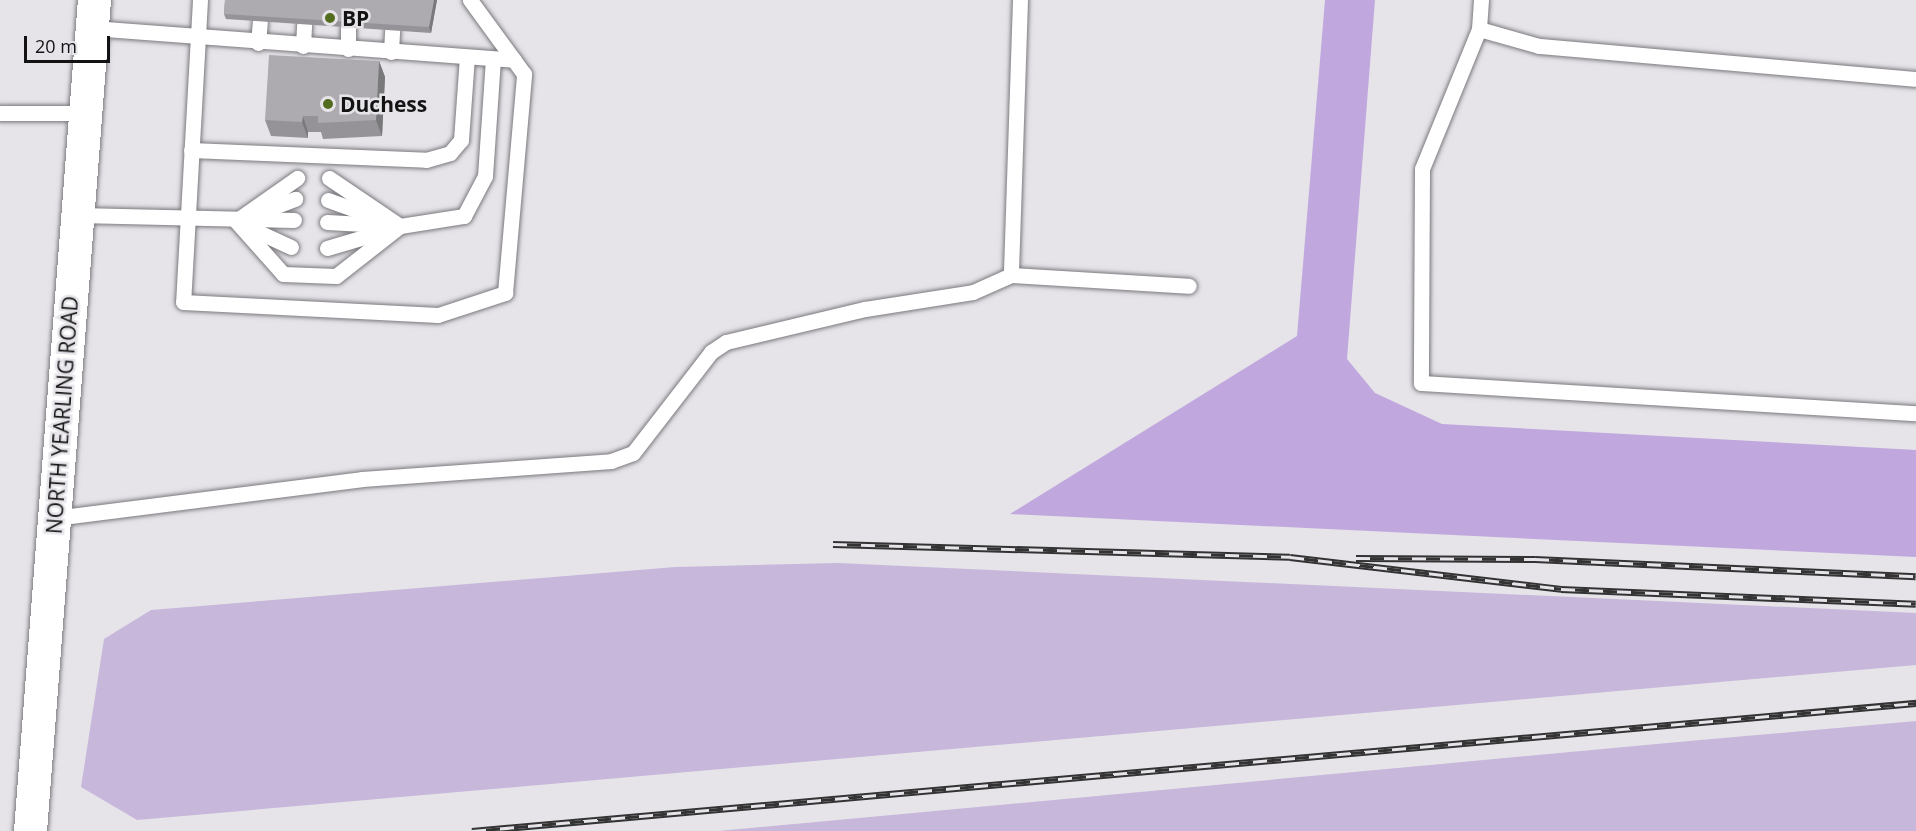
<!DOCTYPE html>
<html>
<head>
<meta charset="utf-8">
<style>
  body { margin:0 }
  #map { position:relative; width:1916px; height:831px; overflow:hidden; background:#e6e4e9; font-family:"Open Sans",sans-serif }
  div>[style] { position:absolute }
  .green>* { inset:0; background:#c7b8db }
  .forest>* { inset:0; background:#c0a8de }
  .roads { filter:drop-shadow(0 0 2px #7b797e) drop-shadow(0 0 2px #7b797e) }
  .service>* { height:15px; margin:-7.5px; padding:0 7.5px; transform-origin:7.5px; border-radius:7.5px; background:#fff }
  .secondary>* { height:33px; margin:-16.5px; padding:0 16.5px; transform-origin:16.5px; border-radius:16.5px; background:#fff }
  .rail>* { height:7px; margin-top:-3.5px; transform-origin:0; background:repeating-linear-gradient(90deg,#e6e4e9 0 14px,#333334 0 28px); box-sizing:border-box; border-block:2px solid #333334 }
  .wall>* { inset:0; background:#959397 }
  .shaded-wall>* { inset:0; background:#79787b }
  .building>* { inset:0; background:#adabb0 }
  .dots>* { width:16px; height:16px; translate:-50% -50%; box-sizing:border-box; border:3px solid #e6e4e9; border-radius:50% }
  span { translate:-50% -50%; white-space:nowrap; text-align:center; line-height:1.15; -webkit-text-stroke:5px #e6e4e9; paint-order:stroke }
  .poi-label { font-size:21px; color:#131314; font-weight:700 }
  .left { translate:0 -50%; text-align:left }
  .street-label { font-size:21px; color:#131314 }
  .scale { position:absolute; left:24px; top:36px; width:86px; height:27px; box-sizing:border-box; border:3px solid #131314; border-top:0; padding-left:8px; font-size:18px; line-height:21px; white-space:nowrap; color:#131314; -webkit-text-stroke:4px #e6e4e9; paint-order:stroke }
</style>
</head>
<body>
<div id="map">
  <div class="green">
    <div style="clip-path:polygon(838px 563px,1916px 613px,1916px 665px,137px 820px,81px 787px,104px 639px,151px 610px,675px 567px)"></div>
    <div style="clip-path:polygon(1916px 721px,1916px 831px,718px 831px,1689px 741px)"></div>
  </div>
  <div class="forest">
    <div style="clip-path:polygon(1325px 0,1375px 0,1347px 359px,1375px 393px,1442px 424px,1916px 450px,1916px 557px,1010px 514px,1297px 336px)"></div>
  </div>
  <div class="roads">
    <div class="service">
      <div style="left:200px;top:0;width:302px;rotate:93.2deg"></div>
      <div style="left:183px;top:302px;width:255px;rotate:2.9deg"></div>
      <div style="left:438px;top:315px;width:71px;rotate:-18.2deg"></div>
      <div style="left:505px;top:293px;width:220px;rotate:-85deg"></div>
      <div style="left:524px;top:74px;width:92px;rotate:-126.1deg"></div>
      <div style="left:1020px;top:0;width:275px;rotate:91.9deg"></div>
      <div style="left:1011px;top:275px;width:178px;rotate:3.5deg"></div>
      <div style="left:1481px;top:0;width:29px;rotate:94deg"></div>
      <div style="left:1479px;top:29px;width:151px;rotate:112.2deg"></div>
      <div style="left:1422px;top:169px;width:214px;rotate:90.3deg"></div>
      <div style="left:1421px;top:383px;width:496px;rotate:3.5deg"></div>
      <div style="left:92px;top:28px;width:423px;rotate:4.3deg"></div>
      <div style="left:1479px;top:29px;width:62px;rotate:15.8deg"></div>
      <div style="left:1539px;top:46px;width:378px;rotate:5deg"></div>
      <div style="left:258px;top:43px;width:21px;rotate:-85deg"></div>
      <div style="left:303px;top:46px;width:21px;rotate:-87deg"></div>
      <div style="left:348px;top:49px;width:21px;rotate:-90deg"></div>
      <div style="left:391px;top:52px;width:22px;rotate:-87deg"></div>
      <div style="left:0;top:113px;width:86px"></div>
      <div style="left:191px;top:150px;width:235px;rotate:2.4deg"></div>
      <div style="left:426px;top:160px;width:25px;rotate:-16deg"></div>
      <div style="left:450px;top:153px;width:17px;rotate:-50deg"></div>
      <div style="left:461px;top:140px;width:83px;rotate:-85.9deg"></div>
      <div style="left:329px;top:178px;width:86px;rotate:34.1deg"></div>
      <div style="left:400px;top:226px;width:65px;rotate:-8.9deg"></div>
      <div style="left:464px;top:216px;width:45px;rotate:-62.3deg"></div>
      <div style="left:485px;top:176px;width:117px;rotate:-86.1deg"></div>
      <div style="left:328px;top:200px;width:53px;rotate:19.8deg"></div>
      <div style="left:258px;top:213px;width:40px;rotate:-21deg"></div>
      <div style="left:78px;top:215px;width:216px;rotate:1.3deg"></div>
      <div style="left:236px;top:221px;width:71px;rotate:48.4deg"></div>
      <div style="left:283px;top:274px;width:53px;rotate:2.2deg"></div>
      <div style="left:336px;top:276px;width:81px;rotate:-38deg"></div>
      <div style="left:236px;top:221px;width:75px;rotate:-35.2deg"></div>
      <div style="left:327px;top:222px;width:55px;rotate:3.1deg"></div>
      <div style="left:241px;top:224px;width:55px;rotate:24.7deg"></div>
      <div style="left:327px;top:248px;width:67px;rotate:-16.5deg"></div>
      <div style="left:54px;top:518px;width:310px;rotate:-7.2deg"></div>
      <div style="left:362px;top:479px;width:250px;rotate:-4.1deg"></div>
      <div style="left:611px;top:461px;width:23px;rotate:-20deg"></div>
      <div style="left:633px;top:453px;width:128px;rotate:-52.3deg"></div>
      <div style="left:711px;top:352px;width:18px;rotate:-34deg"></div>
      <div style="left:726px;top:342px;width:143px;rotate:-13.4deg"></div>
      <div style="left:865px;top:309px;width:109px;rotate:-8.9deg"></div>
      <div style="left:973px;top:292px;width:42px;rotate:-24.1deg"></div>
    </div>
    <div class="secondary">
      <div style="left:30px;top:831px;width:833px;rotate:-85.6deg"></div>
    </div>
  </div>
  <div class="rail">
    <div style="left:833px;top:544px;width:457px;rotate:1.6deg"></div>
    <div style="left:1290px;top:557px;width:273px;rotate:6.7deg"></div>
    <div style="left:1561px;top:589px;width:355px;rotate:2.4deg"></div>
    <div style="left:1356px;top:558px;width:179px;rotate:0.3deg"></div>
    <div style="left:1535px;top:559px;width:381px;rotate:2.6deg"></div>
    <div style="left:472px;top:831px;width:1450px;rotate:-5.07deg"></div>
  </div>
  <div class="wall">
    <div style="clip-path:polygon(225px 0,437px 0,431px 33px,226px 19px,224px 14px)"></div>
    <div style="clip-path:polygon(379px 61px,385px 77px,382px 136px,323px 139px,321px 132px,308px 132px,308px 138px,271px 136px,265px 120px)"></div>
  </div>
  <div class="shaded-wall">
    <div style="clip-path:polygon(434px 0,437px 0,431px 33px,429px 27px)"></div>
    <div style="clip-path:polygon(379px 61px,385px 77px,382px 136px,376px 120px)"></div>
    <div style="clip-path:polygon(303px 116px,308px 132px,308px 138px,302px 122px)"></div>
  </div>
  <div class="building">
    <div style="clip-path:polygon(225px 0,434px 0,429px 27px,224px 14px)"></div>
    <div style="clip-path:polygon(269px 55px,379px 61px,376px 120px,318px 123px,318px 116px,303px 116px,302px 122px,265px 120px)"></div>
  </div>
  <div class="dots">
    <div style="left:330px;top:18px;background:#536c1d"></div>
    <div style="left:328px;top:104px;background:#536c1d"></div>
  </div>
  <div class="poi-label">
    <span class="left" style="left:342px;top:18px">BP</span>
    <span class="left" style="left:340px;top:104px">Duchess</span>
  </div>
  <div class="street-label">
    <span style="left:62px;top:415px;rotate:-86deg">NORTH YEARLING ROAD</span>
  </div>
  <div class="scale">20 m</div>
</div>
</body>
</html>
